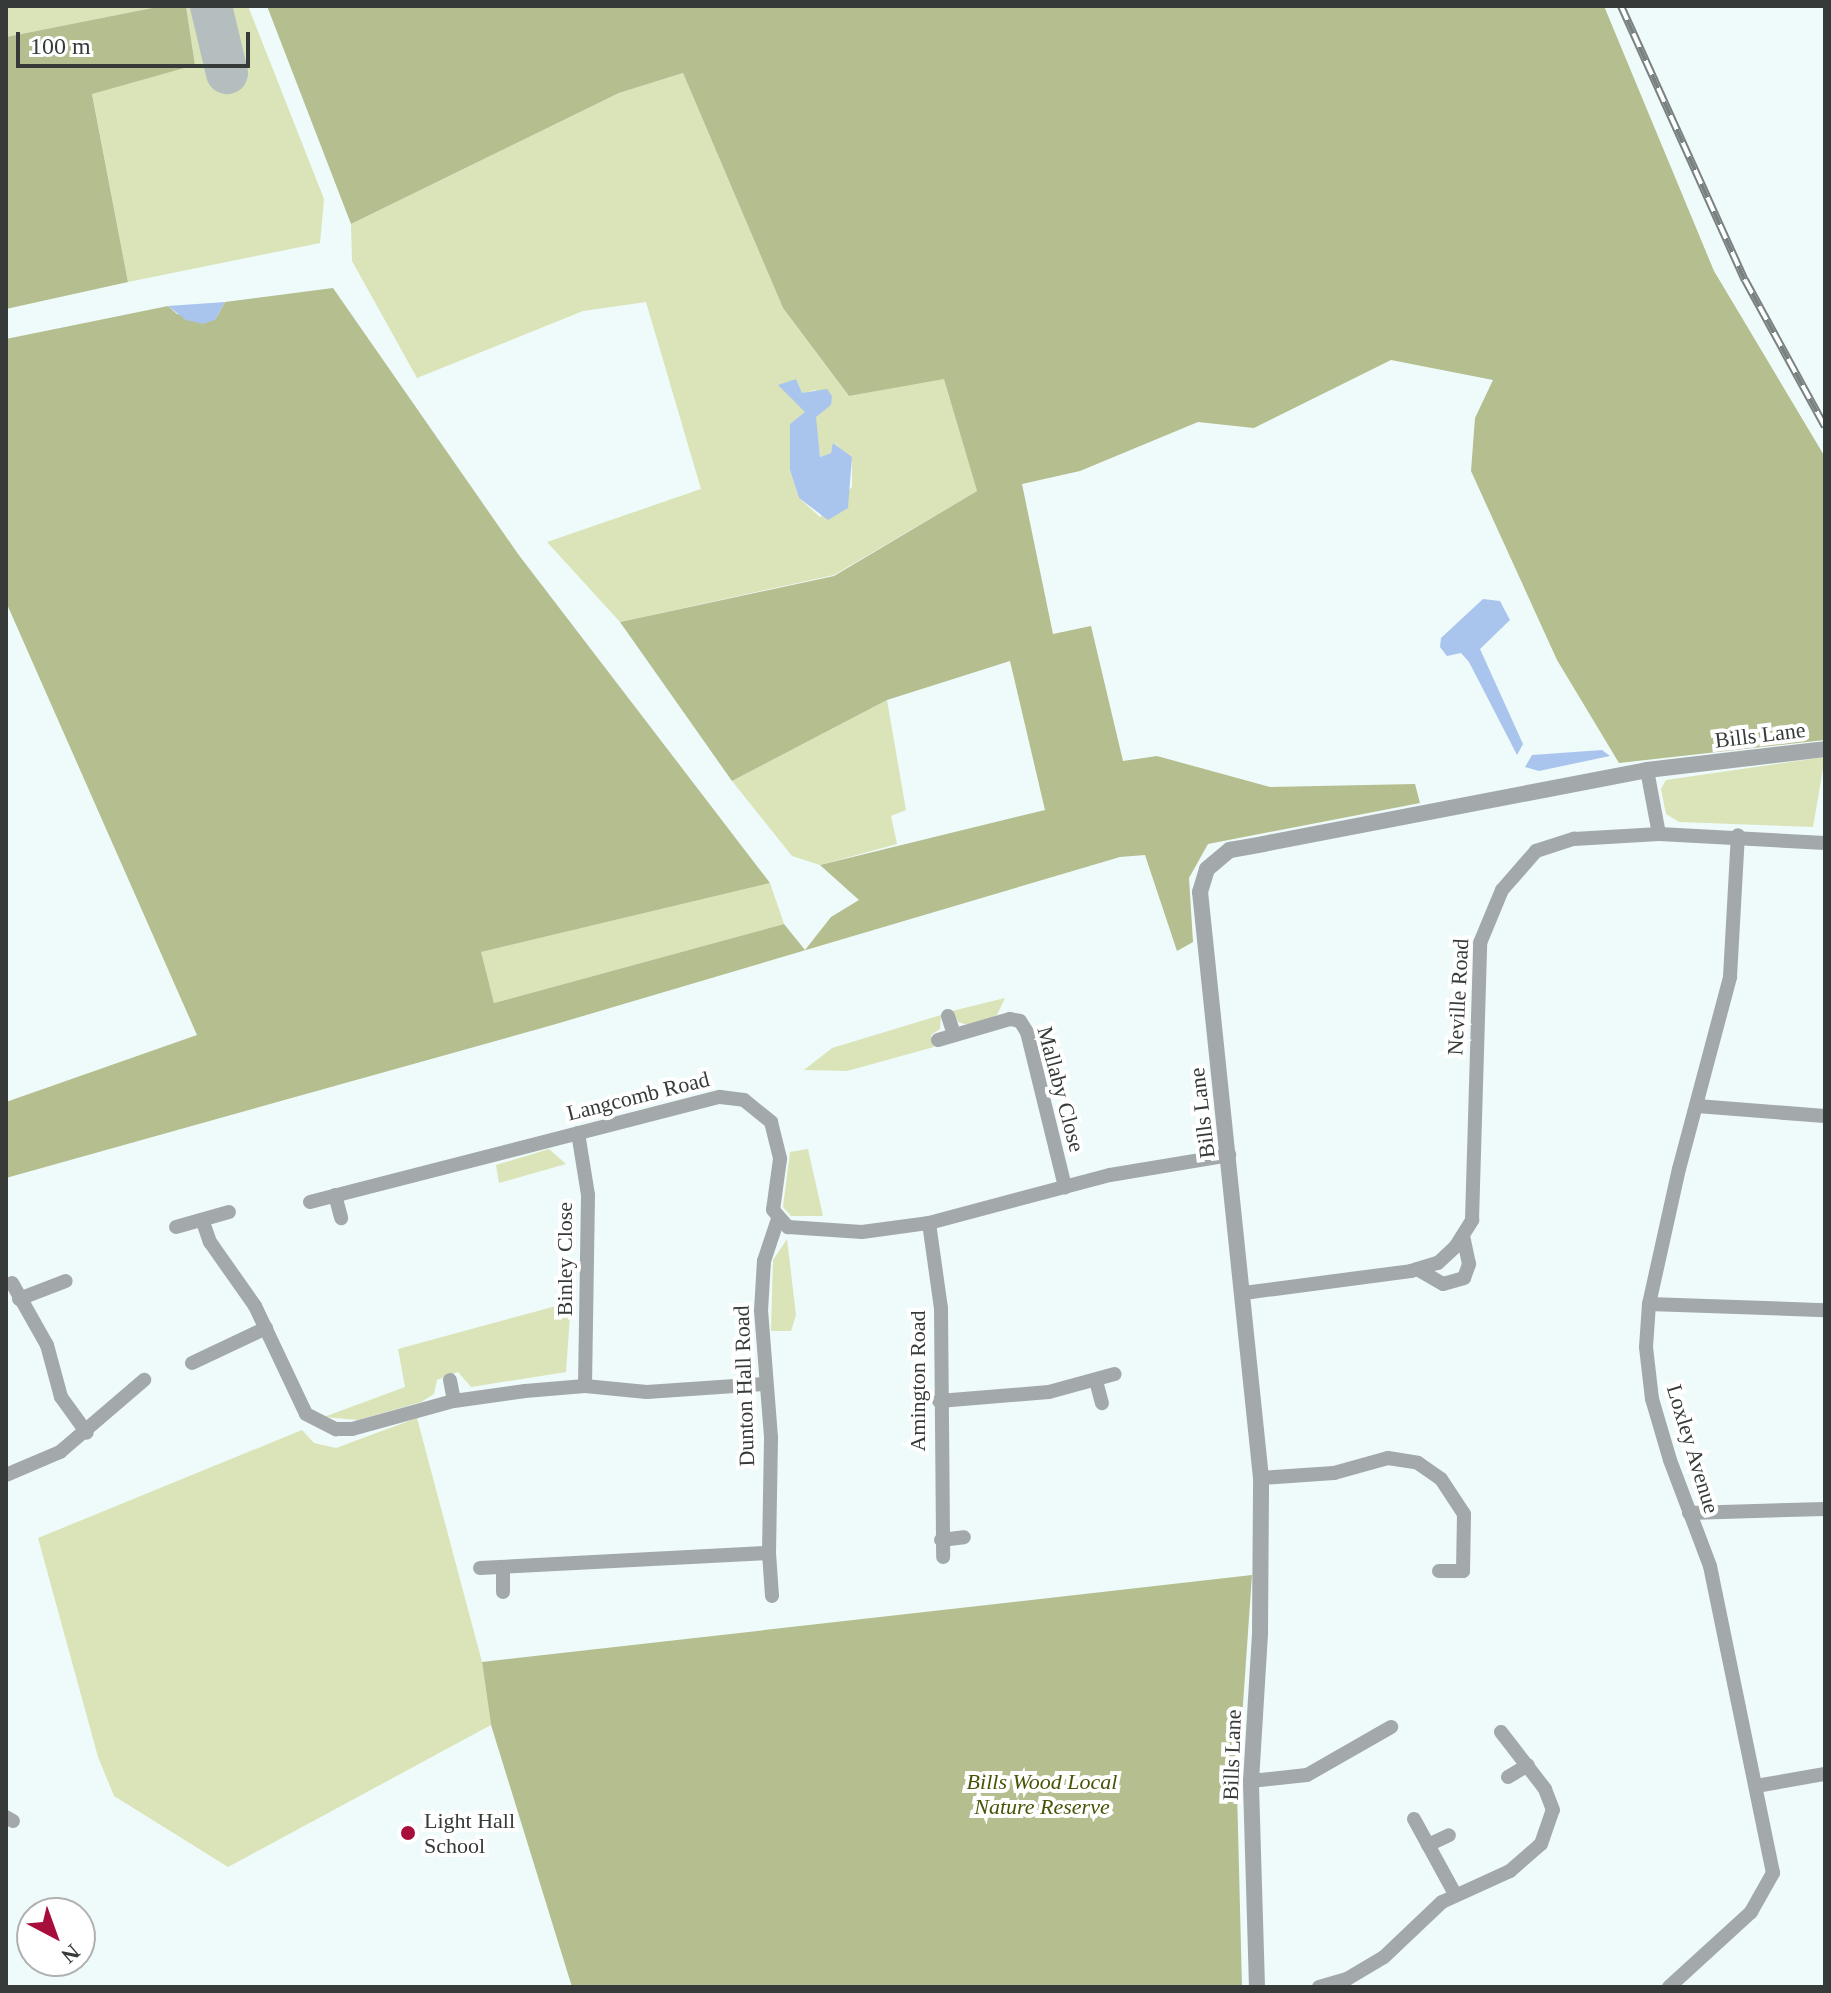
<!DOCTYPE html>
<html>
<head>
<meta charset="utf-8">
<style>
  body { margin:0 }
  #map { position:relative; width:1831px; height:1993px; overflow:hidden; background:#eefbfa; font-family:Georgia,serif }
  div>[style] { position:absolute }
  .green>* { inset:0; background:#dae4b8 }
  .forest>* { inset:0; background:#b4be8f }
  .water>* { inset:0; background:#aac5ed }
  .taxiway>* { height:42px; margin:-21px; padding:0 21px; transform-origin:21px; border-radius:21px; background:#b4bebe }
  .minor>* { height:14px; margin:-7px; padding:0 7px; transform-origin:7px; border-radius:7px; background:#a3a8aa }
  .tertiary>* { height:16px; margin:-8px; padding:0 8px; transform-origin:8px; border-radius:8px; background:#a3a8aa }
  .rail>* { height:8px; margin-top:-4px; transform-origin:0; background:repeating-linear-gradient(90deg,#fff 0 15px,#7a8281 0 30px); box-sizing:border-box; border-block:2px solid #7a8281 }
  .dots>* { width:22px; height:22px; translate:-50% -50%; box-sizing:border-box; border:4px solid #fff; border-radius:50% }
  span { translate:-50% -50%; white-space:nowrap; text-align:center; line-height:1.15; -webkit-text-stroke:8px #fff; paint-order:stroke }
  .street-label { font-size:22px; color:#363b3a }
  .park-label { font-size:22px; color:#495306; font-style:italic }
  .poi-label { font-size:22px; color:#363b3a }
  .left { translate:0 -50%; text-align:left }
  .frame { position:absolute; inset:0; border:8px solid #363b3a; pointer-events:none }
  .north { position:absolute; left:16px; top:1897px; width:80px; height:80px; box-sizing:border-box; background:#fff; border:2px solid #afb1b0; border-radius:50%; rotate:139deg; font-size:22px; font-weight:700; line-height:32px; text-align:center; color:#363b3a }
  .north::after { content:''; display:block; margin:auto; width:28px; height:36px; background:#a70e3c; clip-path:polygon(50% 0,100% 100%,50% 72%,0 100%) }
  .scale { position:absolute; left:16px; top:32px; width:234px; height:36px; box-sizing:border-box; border:4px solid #363b3a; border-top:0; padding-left:10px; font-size:24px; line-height:28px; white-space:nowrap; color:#363b3a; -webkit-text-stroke:6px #fff; paint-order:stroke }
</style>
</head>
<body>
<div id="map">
  <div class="green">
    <div style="clip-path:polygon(6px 6px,162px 6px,6px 37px)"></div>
    <div style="clip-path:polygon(186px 6px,248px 6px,324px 199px,320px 243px,128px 282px,92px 93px,195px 65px)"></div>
    <div style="clip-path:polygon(evenodd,683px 73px,783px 308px,849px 396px,944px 378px,977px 491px,834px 575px,620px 622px,547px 542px,701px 489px,646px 302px,583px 311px,417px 378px,352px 261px,351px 224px,619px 93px,683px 73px,796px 379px,802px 394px,815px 390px,831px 405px,815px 417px,820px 457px,831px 453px,834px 443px,852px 458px,852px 487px,820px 517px,799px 498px,790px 470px,790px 424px,806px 412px,801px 402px,792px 399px,796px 379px)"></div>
    <div style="clip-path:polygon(887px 700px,906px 810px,891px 816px,897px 844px,820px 865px,792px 856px,732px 781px)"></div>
    <div style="clip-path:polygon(1825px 757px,1813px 827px,1679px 822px,1666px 814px,1661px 789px,1666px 780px)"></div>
    <div style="clip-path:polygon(770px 883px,784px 924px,494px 1003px,480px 952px)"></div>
    <div style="clip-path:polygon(1005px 998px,997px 1015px,986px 1021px,968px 1025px,958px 1022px,952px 1011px)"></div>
    <div style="clip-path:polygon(941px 1015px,940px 1029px,931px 1035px,934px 1047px,847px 1071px,804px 1070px,832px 1048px)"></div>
    <div style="clip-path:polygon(549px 1149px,566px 1164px,499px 1183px,496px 1165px)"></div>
    <div style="clip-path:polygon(808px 1149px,823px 1216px,791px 1216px,783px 1207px,790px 1152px)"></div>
    <div style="clip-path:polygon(787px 1239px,796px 1315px,791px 1331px,771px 1331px,773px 1260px)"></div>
    <div style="clip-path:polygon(571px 1302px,566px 1372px,471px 1387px,458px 1372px,437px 1380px,434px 1394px,421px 1402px,358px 1420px,324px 1417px,405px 1387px,398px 1349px)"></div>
    <div style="clip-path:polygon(417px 1418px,482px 1662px,491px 1725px,228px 1867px,114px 1796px,98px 1757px,38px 1538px,302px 1430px,314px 1443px,336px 1448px)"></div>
  </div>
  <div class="forest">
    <div style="clip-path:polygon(162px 6px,186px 6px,195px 65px,92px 94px,128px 282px,6px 309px,6px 37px)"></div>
    <div style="clip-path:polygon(267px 6px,1604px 6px,1714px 271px,1825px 457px,1825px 740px,1619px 763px,1557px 660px,1471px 471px,1475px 418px,1493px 380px,1391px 360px,1254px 428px,1198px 422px,1080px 471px,1022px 484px,1053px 634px,1091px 626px,1123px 761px,1157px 756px,1270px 787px,1415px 784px,1420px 803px,1208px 844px,1189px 878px,1193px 942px,1177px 951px,1145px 855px,1120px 857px,556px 1024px,6px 1178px,6px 1102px,197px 1035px,6px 602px,6px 339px,168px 306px,177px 314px,215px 320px,225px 302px,333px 288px,518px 554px,770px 883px,481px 952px,494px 1003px,784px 924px,805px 950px,831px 917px,859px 900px,820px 865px,1045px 810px,1010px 661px,887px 700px,732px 781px,620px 622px,834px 576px,977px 491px,944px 379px,849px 396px,783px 308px,683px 73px,619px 93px,351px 224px)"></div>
    <div style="clip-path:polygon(1252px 1575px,1237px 1790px,1242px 1987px,572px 1987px,491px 1725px,482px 1662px)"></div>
  </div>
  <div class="water">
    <div style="clip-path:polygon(225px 302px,215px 320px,203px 324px,186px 320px,168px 306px)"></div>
    <div style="clip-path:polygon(796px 379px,802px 393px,827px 389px,832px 396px,831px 405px,816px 417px,820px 457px,831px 453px,833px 443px,852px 457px,848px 508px,828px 520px,799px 498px,790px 470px,790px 424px,805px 412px,778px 385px)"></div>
    <div style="clip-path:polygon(1483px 599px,1500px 601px,1510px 620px,1480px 649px,1523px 744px,1517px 755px,1469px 662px,1461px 653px,1447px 656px,1440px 647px,1441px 638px)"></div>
    <div style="clip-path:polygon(1602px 750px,1610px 756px,1539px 771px,1525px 767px,1532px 755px)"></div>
  </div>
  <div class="taxiway">
    <div style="left:211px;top:6px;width:69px;rotate:76.6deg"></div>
  </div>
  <div class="minor">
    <div style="left:1647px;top:770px;width:65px;rotate:79.4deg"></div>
    <div style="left:948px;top:1016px;width:20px;rotate:72deg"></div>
    <div style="left:938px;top:1040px;width:75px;rotate:-16.3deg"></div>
    <div style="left:1010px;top:1019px;width:10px;rotate:11deg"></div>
    <div style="left:1020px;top:1021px;width:13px;rotate:58deg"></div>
    <div style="left:1027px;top:1032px;width:160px;rotate:76.2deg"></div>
    <div style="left:1697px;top:1106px;width:128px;rotate:4.5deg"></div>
    <div style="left:578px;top:1133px;width:63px;rotate:80.8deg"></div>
    <div style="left:588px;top:1195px;width:191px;rotate:90.9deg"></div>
    <div style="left:335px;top:1195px;width:24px;rotate:75deg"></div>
    <div style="left:310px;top:1202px;width:423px;rotate:-14.4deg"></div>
    <div style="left:720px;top:1097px;width:24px;rotate:7deg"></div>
    <div style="left:744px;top:1100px;width:35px;rotate:39deg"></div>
    <div style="left:771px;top:1122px;width:38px;rotate:76deg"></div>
    <div style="left:780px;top:1159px;width:51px;rotate:97.8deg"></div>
    <div style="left:773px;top:1210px;width:23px;rotate:49deg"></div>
    <div style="left:788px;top:1227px;width:74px;rotate:3.9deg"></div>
    <div style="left:862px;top:1232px;width:68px;rotate:-7.7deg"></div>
    <div style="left:929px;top:1223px;width:187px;rotate:-14.9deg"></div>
    <div style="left:1110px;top:1175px;width:121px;rotate:-9.5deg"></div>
    <div style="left:203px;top:1222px;width:21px;rotate:71deg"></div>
    <div style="left:210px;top:1242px;width:78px;rotate:54.9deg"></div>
    <div style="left:255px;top:1306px;width:119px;rotate:64.7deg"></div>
    <div style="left:306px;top:1414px;width:34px;rotate:27deg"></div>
    <div style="left:336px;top:1429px;width:16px"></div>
    <div style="left:352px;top:1429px;width:106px;rotate:-15.4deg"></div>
    <div style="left:454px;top:1401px;width:72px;rotate:-8deg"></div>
    <div style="left:525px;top:1391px;width:60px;rotate:-4.8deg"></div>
    <div style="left:585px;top:1386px;width:62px;rotate:5.5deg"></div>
    <div style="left:647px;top:1392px;width:117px;rotate:-3.9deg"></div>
    <div style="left:929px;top:1223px;width:86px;rotate:82deg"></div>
    <div style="left:941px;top:1308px;width:249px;rotate:89.5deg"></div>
    <div style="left:176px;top:1227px;width:55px;rotate:-15.8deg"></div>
    <div style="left:1417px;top:1269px;width:30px;rotate:30deg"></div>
    <div style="left:1443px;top:1284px;width:22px;rotate:-16deg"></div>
    <div style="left:1464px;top:1278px;width:15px;rotate:-70deg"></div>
    <div style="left:1469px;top:1264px;width:29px;rotate:-102deg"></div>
    <div style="left:12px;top:1283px;width:71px;rotate:60.6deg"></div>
    <div style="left:47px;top:1345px;width:54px;rotate:74.9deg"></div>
    <div style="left:61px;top:1397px;width:44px;rotate:54.2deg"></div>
    <div style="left:1244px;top:1293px;width:168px;rotate:-7.5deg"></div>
    <div style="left:1411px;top:1271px;width:28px;rotate:-17deg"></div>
    <div style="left:1438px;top:1263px;width:25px;rotate:-43deg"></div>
    <div style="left:1456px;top:1246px;width:31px;rotate:-58deg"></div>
    <div style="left:1472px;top:1220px;width:277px;rotate:-88.3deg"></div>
    <div style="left:1480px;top:943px;width:57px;rotate:-67.5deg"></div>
    <div style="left:1502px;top:890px;width:52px;rotate:-48.9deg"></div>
    <div style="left:1536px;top:851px;width:40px;rotate:-18deg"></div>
    <div style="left:1574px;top:839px;width:85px;rotate:-3.4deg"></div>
    <div style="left:1659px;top:834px;width:166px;rotate:3.1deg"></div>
    <div style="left:19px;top:1299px;width:50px;rotate:-21deg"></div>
    <div style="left:1649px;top:1304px;width:176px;rotate:2deg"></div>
    <div style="left:192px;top:1363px;width:82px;rotate:-25.3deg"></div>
    <div style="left:450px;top:1380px;width:21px;rotate:79deg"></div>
    <div style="left:1096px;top:1381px;width:23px;rotate:75deg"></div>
    <div style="left:939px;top:1401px;width:110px;rotate:-4.7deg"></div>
    <div style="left:1049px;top:1392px;width:68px;rotate:-15.3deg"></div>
    <div style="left:6px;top:1475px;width:59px;rotate:-23.1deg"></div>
    <div style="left:60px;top:1452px;width:111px;rotate:-40.6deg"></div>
    <div style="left:1261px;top:1478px;width:73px;rotate:-3.9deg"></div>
    <div style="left:1334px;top:1473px;width:56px;rotate:-15.5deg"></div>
    <div style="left:1388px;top:1458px;width:30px;rotate:9deg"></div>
    <div style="left:1418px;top:1463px;width:28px;rotate:35deg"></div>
    <div style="left:1441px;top:1479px;width:42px;rotate:56.7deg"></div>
    <div style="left:1464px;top:1514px;width:57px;rotate:91deg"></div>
    <div style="left:1463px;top:1571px;width:24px;rotate:180deg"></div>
    <div style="left:1689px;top:1513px;width:136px;rotate:-1.7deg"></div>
    <div style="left:941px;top:1540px;width:23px;rotate:-7deg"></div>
    <div style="left:769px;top:1553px;width:43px;rotate:86deg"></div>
    <div style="left:480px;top:1568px;width:289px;rotate:-3deg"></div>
    <div style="left:769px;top:1553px;width:116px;rotate:-89deg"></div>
    <div style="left:771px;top:1437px;width:126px;rotate:-94.5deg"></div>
    <div style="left:761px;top:1311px;width:50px;rotate:-86.6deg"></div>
    <div style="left:764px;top:1261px;width:44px;rotate:-71.6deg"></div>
    <div style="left:503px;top:1569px;width:23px;rotate:90deg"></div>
    <div style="left:1508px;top:1777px;width:23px;rotate:-31deg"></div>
    <div style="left:1251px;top:1781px;width:56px;rotate:-6.1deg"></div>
    <div style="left:1307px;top:1775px;width:97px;rotate:-29.7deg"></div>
    <div style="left:1756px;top:1786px;width:70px;rotate:-9.9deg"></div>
    <div style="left:6px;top:1817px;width:8px;rotate:30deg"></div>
    <div style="left:1414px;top:1819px;width:85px;rotate:61.3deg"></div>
    <div style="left:1428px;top:1845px;width:23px;rotate:-25deg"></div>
    <div style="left:1319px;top:1987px;width:29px;rotate:-16deg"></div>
    <div style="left:1347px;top:1979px;width:43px;rotate:-30.7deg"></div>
    <div style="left:1384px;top:1957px;width:80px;rotate:-43.5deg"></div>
    <div style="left:1442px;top:1902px;width:75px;rotate:-24.5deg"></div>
    <div style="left:1510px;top:1871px;width:41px;rotate:-41.1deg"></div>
    <div style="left:1541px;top:1844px;width:36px;rotate:-71deg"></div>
    <div style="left:1553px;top:1810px;width:22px;rotate:-111deg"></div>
    <div style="left:1545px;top:1789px;width:72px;rotate:-127.7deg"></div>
    <div style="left:1669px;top:1987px;width:111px;rotate:-42.4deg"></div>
    <div style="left:1751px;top:1912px;width:45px;rotate:-60.6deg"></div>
    <div style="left:1773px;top:1873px;width:313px;rotate:-101.6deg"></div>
    <div style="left:1710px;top:1566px;width:113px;rotate:-110.7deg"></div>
    <div style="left:1670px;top:1460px;width:64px;rotate:-106.4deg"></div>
    <div style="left:1652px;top:1399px;width:52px;rotate:-96.6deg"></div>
    <div style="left:1646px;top:1347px;width:43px;rotate:-86deg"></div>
    <div style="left:1649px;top:1304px;width:138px;rotate:-77.5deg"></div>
    <div style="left:1679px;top:1169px;width:199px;rotate:-75.1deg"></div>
    <div style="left:1730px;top:977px;width:142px;rotate:-86.8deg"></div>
  </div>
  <div class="tertiary">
    <div style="left:1257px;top:1987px;width:206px;rotate:-91.7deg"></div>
    <div style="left:1251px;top:1781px;width:148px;rotate:-86.5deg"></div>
    <div style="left:1260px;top:1633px;width:155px;rotate:-89.6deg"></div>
    <div style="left:1261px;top:1478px;width:589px;rotate:-95.94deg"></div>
    <div style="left:1200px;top:892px;width:24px;rotate:-73deg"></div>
    <div style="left:1207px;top:869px;width:30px;rotate:-40deg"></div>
    <div style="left:1230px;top:850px;width:34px;rotate:-10deg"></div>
    <div style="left:1263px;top:844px;width:391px;rotate:-10.9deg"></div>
    <div style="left:1647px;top:770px;width:179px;rotate:-6.7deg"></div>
  </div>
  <div class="rail">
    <div style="left:1621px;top:6px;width:301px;rotate:65.7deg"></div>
    <div style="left:1745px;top:280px;width:167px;rotate:61.4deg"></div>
  </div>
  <div class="dots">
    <div style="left:408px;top:1833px;background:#a70e3c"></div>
  </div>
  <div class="street-label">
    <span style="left:1760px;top:735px;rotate:-7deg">Bills Lane</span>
    <span style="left:1458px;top:997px;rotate:-87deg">Neville Road</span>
    <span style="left:1061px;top:1089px;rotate:75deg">Mallaby Close</span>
    <span style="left:638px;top:1096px;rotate:-14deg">Langcomb Road</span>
    <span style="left:1202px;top:1113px;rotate:-97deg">Bills Lane</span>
    <span style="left:565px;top:1259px;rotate:-90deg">Binley Close</span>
    <span style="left:918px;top:1381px;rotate:-90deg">Amington Road</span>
    <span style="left:744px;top:1386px;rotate:-92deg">Dunton Hall Road</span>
    <span style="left:1693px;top:1449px;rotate:73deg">Loxley Avenue</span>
    <span style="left:1232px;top:1755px;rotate:-88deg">Bills Lane</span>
  </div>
  <div class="park-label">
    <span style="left:1042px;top:1794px">Bills Wood Local<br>Nature Reserve</span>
  </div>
  <div class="poi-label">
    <span class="left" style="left:424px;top:1833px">Light Hall<br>School</span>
  </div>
  <div class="frame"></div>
  <div class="north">N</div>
  <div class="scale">100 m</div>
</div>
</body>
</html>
